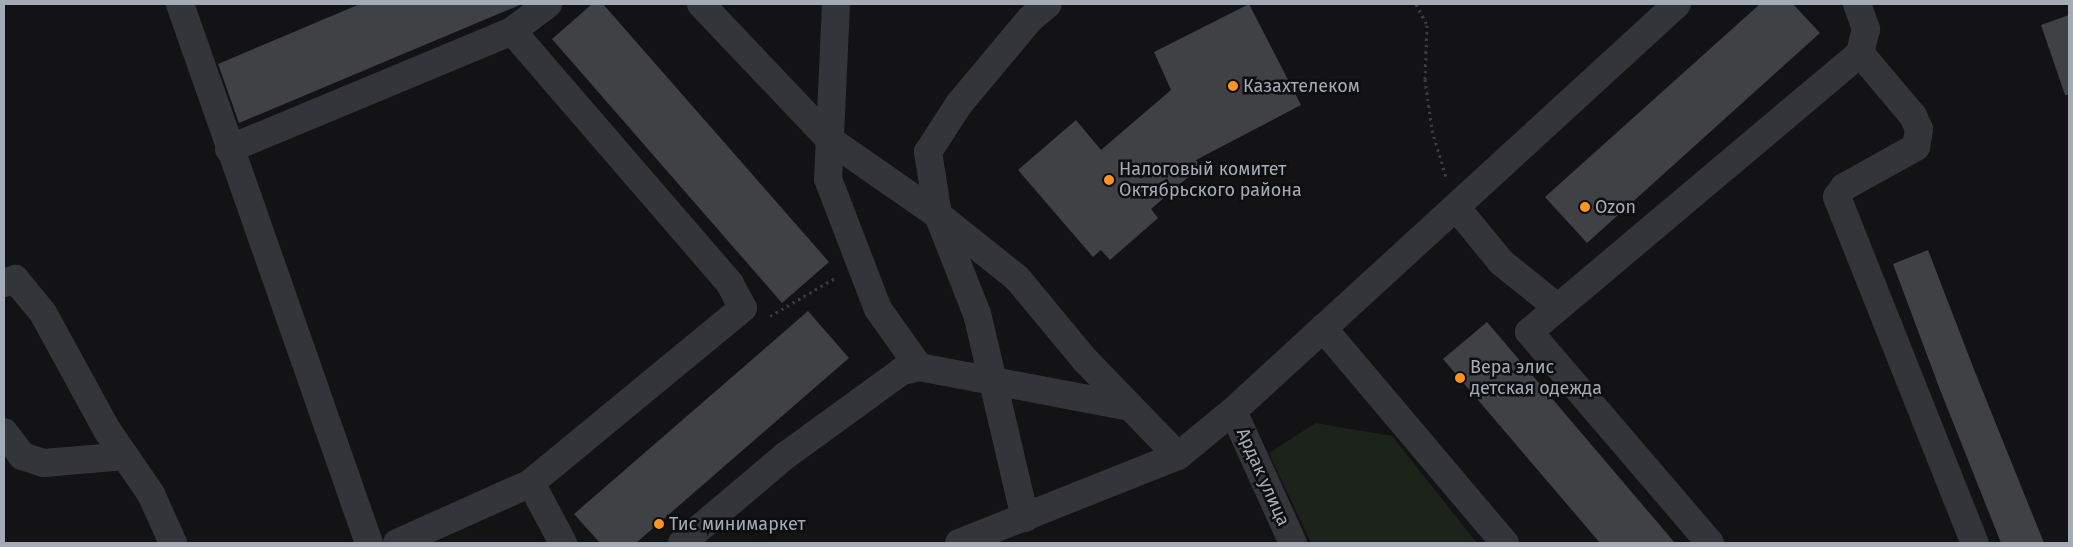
<!DOCTYPE html>
<html>
<head>
<meta charset="utf-8">
<style>
  body { margin:0 }
  #map { position:relative; width:2073px; height:547px; overflow:hidden; background:#131315; font-family:"Fira Sans",sans-serif }
  div>[style] { position:absolute }
  .green>* { inset:0; background:#1b231b }
  .building>* { inset:0; background:#3f4145 }
  .path>* { height:3px; margin-top:-1.5px; transform-origin:0; background:repeating-linear-gradient(90deg,#393d41 0 2.5px,transparent 0 6.5px) }
  .minor>* { height:28px; margin:-14px; padding:0 14px; transform-origin:14px; border-radius:14px; background:#33353a }
  .dots>* { width:14px; height:14px; translate:-50% -50%; box-sizing:border-box; border:2px solid #0e0e10; border-radius:50% }
  span { translate:-50% -50%; white-space:nowrap; text-align:center; line-height:1.15; -webkit-text-stroke:5px #0e0e10; paint-order:stroke }
  .poi-label { font-size:18px; color:#a3acb6 }
  .left { translate:0 -50%; text-align:left }
  .street-label { font-size:18px; color:#a3acb6 }
  .frame { position:absolute; inset:0; border:5px solid #a3acb6; pointer-events:none }
</style>
</head>
<body>
<div id="map">
  <div class="green">
    <div style="clip-path:polygon(1316px 423px,1392px 436px,1477px 543px,1311px 543px,1269px 453px)"></div>
  </div>
  <div class="building">
    <div style="clip-path:polygon(360px 4px,522px 4px,239px 123px,218px 64px)"></div>
    <div style="clip-path:polygon(592px 4px,603px 4px,829px 262px,782px 303px,552px 39px)"></div>
    <div style="clip-path:polygon(1249px 4px,1301px 105px,1196px 160px,1201px 166px,1151px 209px,1158px 218px,1110px 260px,1101px 250px,1093px 257px,1018px 170px,1076px 120px,1101px 150px,1171px 90px,1154px 52px)"></div>
    <div style="clip-path:polygon(1760px 4px,1793px 4px,1820px 33px,1587px 243px,1545px 197px)"></div>
    <div style="clip-path:polygon(2069px 15px,2069px 95px,2065px 95px,2041px 25px)"></div>
    <div style="clip-path:polygon(1928px 250px,1975px 372px,2044px 543px,2001px 543px,1939px 387px,1893px 264px)"></div>
    <div style="clip-path:polygon(808px 311px,849px 358px,636px 543px,600px 543px,574px 514px)"></div>
    <div style="clip-path:polygon(1487px 322px,1675px 543px,1600px 543px,1443px 359px)"></div>
  </div>
  <div class="path">
    <div style="left:1416px;top:4px;width:24px;rotate:62deg"></div>
    <div style="left:1427px;top:25px;width:54px;rotate:92.1deg"></div>
    <div style="left:1425px;top:79px;width:51px;rotate:82.2deg"></div>
    <div style="left:1432px;top:130px;width:49px;rotate:73.4deg"></div>
    <div style="left:770px;top:316px;width:75px;rotate:-30.3deg"></div>
  </div>
  <div class="minor">
    <div style="left:180px;top:4px;width:571px;rotate:70.68deg"></div>
    <div style="left:548px;top:4px;width:45px;rotate:143.1deg"></div>
    <div style="left:512px;top:31px;width:334px;rotate:49.2deg"></div>
    <div style="left:730px;top:284px;width:27px;rotate:62deg"></div>
    <div style="left:743px;top:308px;width:275px;rotate:140.5deg"></div>
    <div style="left:531px;top:483px;width:68px;rotate:61.9deg"></div>
    <div style="left:701px;top:4px;width:187px;rotate:46.5deg"></div>
    <div style="left:830px;top:140px;width:131px;rotate:34.8deg"></div>
    <div style="left:938px;top:215px;width:101px;rotate:38.6deg"></div>
    <div style="left:1017px;top:278px;width:108px;rotate:50.3deg"></div>
    <div style="left:1086px;top:361px;width:132px;rotate:45.9deg"></div>
    <div style="left:836px;top:4px;width:175px;rotate:92.6deg"></div>
    <div style="left:828px;top:179px;width:139px;rotate:69deg"></div>
    <div style="left:878px;top:309px;width:71px;rotate:54.7deg"></div>
    <div style="left:1857px;top:4px;width:27px;rotate:70deg"></div>
    <div style="left:1866px;top:29px;width:25px;rotate:104deg"></div>
    <div style="left:1860px;top:53px;width:82px;rotate:49.9deg"></div>
    <div style="left:1913px;top:116px;width:14px;rotate:65deg"></div>
    <div style="left:1919px;top:129px;width:18px;rotate:99deg"></div>
    <div style="left:1916px;top:147px;width:82px;rotate:150.9deg"></div>
    <div style="left:1844px;top:187px;width:12px;rotate:125deg"></div>
    <div style="left:1837px;top:197px;width:373px;rotate:68.3deg"></div>
    <div style="left:229px;top:149px;width:307px;rotate:-22.6deg"></div>
    <div style="left:1456px;top:207px;width:71px;rotate:50.7deg"></div>
    <div style="left:1501px;top:262px;width:72px;rotate:38.8deg"></div>
    <div style="left:4px;top:283px;width:12px;rotate:-20deg"></div>
    <div style="left:15px;top:279px;width:44px;rotate:50.5deg"></div>
    <div style="left:43px;top:313px;width:133px;rotate:61.3deg"></div>
    <div style="left:107px;top:430px;width:78px;rotate:55.5deg"></div>
    <div style="left:151px;top:494px;width:54px;rotate:65.8deg"></div>
    <div style="left:1323px;top:328px;width:282px;rotate:49.8deg"></div>
    <div style="left:1233px;top:411px;width:145px;rotate:65.6deg"></div>
    <div style="left:4px;top:432px;width:30px;rotate:53deg"></div>
    <div style="left:22px;top:456px;width:23px;rotate:18deg"></div>
    <div style="left:44px;top:463px;width:81px;rotate:-4.9deg"></div>
    <div style="left:1025px;top:518px;width:210px;rotate:-103.2deg"></div>
    <div style="left:977px;top:314px;width:106px;rotate:-111.5deg"></div>
    <div style="left:938px;top:215px;width:64px;rotate:-99deg"></div>
    <div style="left:928px;top:152px;width:57px;rotate:-57.1deg"></div>
    <div style="left:959px;top:104px;width:111px;rotate:-50.1deg"></div>
    <div style="left:1030px;top:19px;width:23px;rotate:-40deg"></div>
    <div style="left:397px;top:543px;width:147px;rotate:-24.1deg"></div>
    <div style="left:682px;top:543px;width:135px;rotate:-40.2deg"></div>
    <div style="left:785px;top:456px;width:145px;rotate:-36deg"></div>
    <div style="left:902px;top:371px;width:17px;rotate:-13deg"></div>
    <div style="left:919px;top:367px;width:215px;rotate:10.7deg"></div>
    <div style="left:959px;top:543px;width:236px;rotate:-21.7deg"></div>
    <div style="left:1178px;top:456px;width:71px;rotate:-39.3deg"></div>
    <div style="left:1233px;top:411px;width:602px;rotate:-42.51deg"></div>
    <div style="left:1710px;top:543px;width:278px;rotate:-130.6deg"></div>
    <div style="left:1529px;top:332px;width:433px;rotate:-40.1deg"></div>
  </div>
  <div class="dots">
    <div style="left:1233px;top:86px;background:#ff9420"></div>
    <div style="left:1109px;top:180px;background:#ff9420"></div>
    <div style="left:1585px;top:207px;background:#ff9420"></div>
    <div style="left:1460px;top:378px;background:#ff9420"></div>
    <div style="left:659px;top:524px;background:#ff9420"></div>
  </div>
  <div class="poi-label">
    <span class="left" style="left:1243px;top:86px">Казахтелеком</span>
    <span class="left" style="left:1119px;top:180px">Налоговый комитет<br>Октябрьского района</span>
    <span class="left" style="left:1595px;top:207px">Ozon</span>
    <span class="left" style="left:1470px;top:378px">Вера элис<br>детская одежда</span>
    <span class="left" style="left:669px;top:524px">Тис минимаркет</span>
  </div>
  <div class="street-label">
    <span style="left:1263px;top:477px;rotate:66deg">Ардак улица</span>
  </div>
  <div class="frame"></div>
</div>
</body>
</html>
